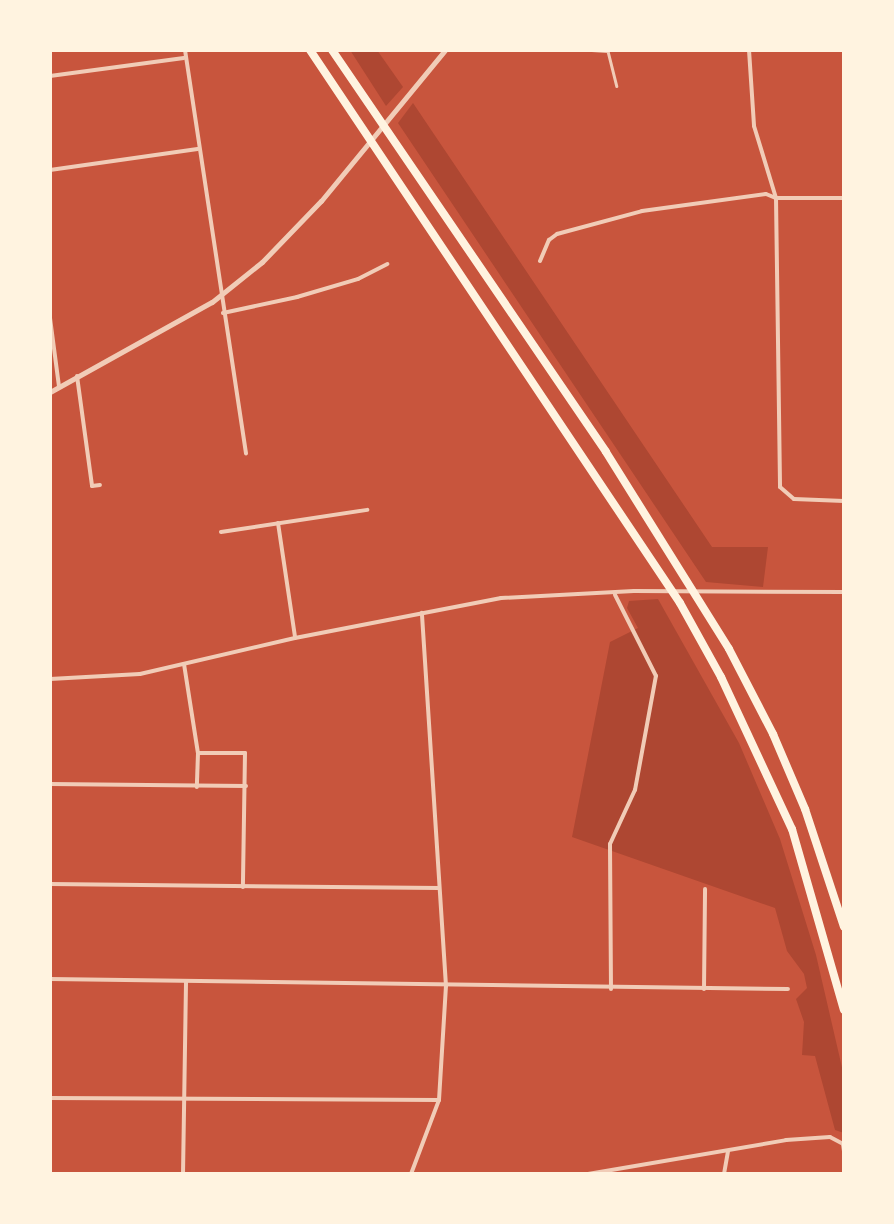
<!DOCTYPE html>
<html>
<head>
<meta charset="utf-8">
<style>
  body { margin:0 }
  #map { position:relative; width:894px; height:1224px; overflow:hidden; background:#c8553d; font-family:"Golos Text",sans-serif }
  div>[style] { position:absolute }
  .green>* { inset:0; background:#ae4732 }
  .service>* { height:2.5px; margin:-1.25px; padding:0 1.25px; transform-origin:1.25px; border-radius:1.25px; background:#f1ccb7 }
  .minor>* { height:4px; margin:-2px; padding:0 2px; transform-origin:2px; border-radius:2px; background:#f1ccb7 }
  .tertiary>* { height:5px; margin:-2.5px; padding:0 2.5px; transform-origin:2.5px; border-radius:2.5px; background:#f1ccb7 }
  .motorway>* { height:8px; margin:-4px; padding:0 4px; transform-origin:4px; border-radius:4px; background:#fff3e0 }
  span { translate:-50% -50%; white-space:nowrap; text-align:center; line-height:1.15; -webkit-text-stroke:9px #fff3e0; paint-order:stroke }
  .frame { position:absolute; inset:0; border:52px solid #fff3e0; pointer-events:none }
</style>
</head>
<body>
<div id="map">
  <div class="green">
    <div style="clip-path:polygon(350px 50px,377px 50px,403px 87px,386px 106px)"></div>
    <div style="clip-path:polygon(413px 103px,712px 547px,768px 547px,763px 587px,706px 582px,398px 123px)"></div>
    <div style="clip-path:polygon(658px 599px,739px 743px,780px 839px,816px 955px,844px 1076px,844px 1133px,835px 1130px,815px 1056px,802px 1055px,804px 1022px,796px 999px,807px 988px,804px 974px,787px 951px,775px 908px,572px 837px,610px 642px,638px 628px,627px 608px,629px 601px)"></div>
  </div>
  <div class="service">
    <div style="left:608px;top:51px;width:36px;rotate:76deg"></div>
  </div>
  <div class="minor">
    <div style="left:185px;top:50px;width:408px;rotate:81.4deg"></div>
    <div style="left:592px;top:50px;width:16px;rotate:4deg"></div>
    <div style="left:749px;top:50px;width:76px;rotate:86.2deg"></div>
    <div style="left:754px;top:126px;width:75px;rotate:73deg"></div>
    <div style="left:776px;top:198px;width:289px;rotate:89.2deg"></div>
    <div style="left:780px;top:487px;width:18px;rotate:41deg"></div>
    <div style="left:794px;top:499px;width:50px;rotate:2.3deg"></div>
    <div style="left:50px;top:76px;width:135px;rotate:-7.7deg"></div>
    <div style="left:50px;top:170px;width:149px;rotate:-8.1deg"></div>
    <div style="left:540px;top:261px;width:23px;rotate:-67deg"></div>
    <div style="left:549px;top:240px;width:10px;rotate:-37deg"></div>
    <div style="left:557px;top:234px;width:88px;rotate:-15.1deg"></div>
    <div style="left:642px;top:211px;width:125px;rotate:-7.8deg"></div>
    <div style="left:766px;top:194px;width:11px;rotate:22deg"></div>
    <div style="left:776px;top:198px;width:68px"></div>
    <div style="left:223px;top:313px;width:76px;rotate:-12.2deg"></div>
    <div style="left:297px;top:297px;width:64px;rotate:-16.4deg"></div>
    <div style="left:358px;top:279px;width:33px;rotate:-27deg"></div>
    <div style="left:50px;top:318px;width:69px;rotate:82.5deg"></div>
    <div style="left:77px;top:376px;width:111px;rotate:82.2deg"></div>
    <div style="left:92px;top:486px;width:8px;rotate:-7deg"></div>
    <div style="left:278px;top:523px;width:115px;rotate:81.5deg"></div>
    <div style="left:221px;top:532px;width:148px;rotate:-8.6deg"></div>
    <div style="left:184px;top:664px;width:90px;rotate:81.1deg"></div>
    <div style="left:198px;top:753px;width:34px;rotate:92deg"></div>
    <div style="left:50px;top:679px;width:90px;rotate:-3.2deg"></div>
    <div style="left:140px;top:674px;width:159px;rotate:-13.1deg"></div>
    <div style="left:295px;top:638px;width:210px;rotate:-11deg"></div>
    <div style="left:501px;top:598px;width:133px;rotate:-3deg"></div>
    <div style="left:634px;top:591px;width:210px;rotate:0.3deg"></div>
    <div style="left:198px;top:753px;width:47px"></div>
    <div style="left:245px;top:753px;width:134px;rotate:90.9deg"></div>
    <div style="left:50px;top:784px;width:196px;rotate:0.6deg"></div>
    <div style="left:50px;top:884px;width:389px;rotate:0.6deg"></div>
    <div style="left:50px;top:979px;width:738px;rotate:0.78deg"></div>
    <div style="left:611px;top:989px;width:145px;rotate:-90.4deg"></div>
    <div style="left:610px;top:844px;width:60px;rotate:-65.2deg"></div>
    <div style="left:635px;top:790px;width:116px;rotate:-79.6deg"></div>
    <div style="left:656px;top:676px;width:91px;rotate:-116.8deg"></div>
    <div style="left:704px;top:989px;width:100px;rotate:-89.4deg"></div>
    <div style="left:50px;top:1098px;width:389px;rotate:0.3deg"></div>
    <div style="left:183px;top:1174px;width:193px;rotate:-89.1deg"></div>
    <div style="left:411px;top:1174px;width:79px;rotate:-69.3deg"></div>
    <div style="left:439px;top:1100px;width:114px;rotate:-86.5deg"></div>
    <div style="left:446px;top:986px;width:374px;rotate:-93.7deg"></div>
    <div style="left:588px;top:1174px;width:201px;rotate:-9.7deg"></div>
    <div style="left:786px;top:1140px;width:44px;rotate:-3.9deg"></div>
    <div style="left:830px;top:1137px;width:15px;rotate:28deg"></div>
    <div style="left:843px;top:1144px;width:7px;rotate:82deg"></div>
    <div style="left:724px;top:1174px;width:23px;rotate:-80deg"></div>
  </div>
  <div class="tertiary">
    <div style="left:50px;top:392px;width:185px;rotate:-29.1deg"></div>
    <div style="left:212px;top:302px;width:64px;rotate:-38.7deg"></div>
    <div style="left:262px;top:262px;width:85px;rotate:-46deg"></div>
    <div style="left:321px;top:201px;width:195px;rotate:-50.6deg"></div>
  </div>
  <div class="motorway">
    <div style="left:310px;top:50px;width:665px;rotate:56.21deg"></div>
    <div style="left:680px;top:603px;width:85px;rotate:61deg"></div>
    <div style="left:721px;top:677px;width:168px;rotate:65deg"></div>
    <div style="left:792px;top:829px;width:188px;rotate:74deg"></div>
    <div style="left:332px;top:50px;width:486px;rotate:55.7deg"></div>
    <div style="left:606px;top:452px;width:232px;rotate:58deg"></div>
    <div style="left:729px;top:649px;width:96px;rotate:62.6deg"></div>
    <div style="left:773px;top:734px;width:82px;rotate:66.9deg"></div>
    <div style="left:805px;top:809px;width:124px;rotate:71.7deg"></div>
  </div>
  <div class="frame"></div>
</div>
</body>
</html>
